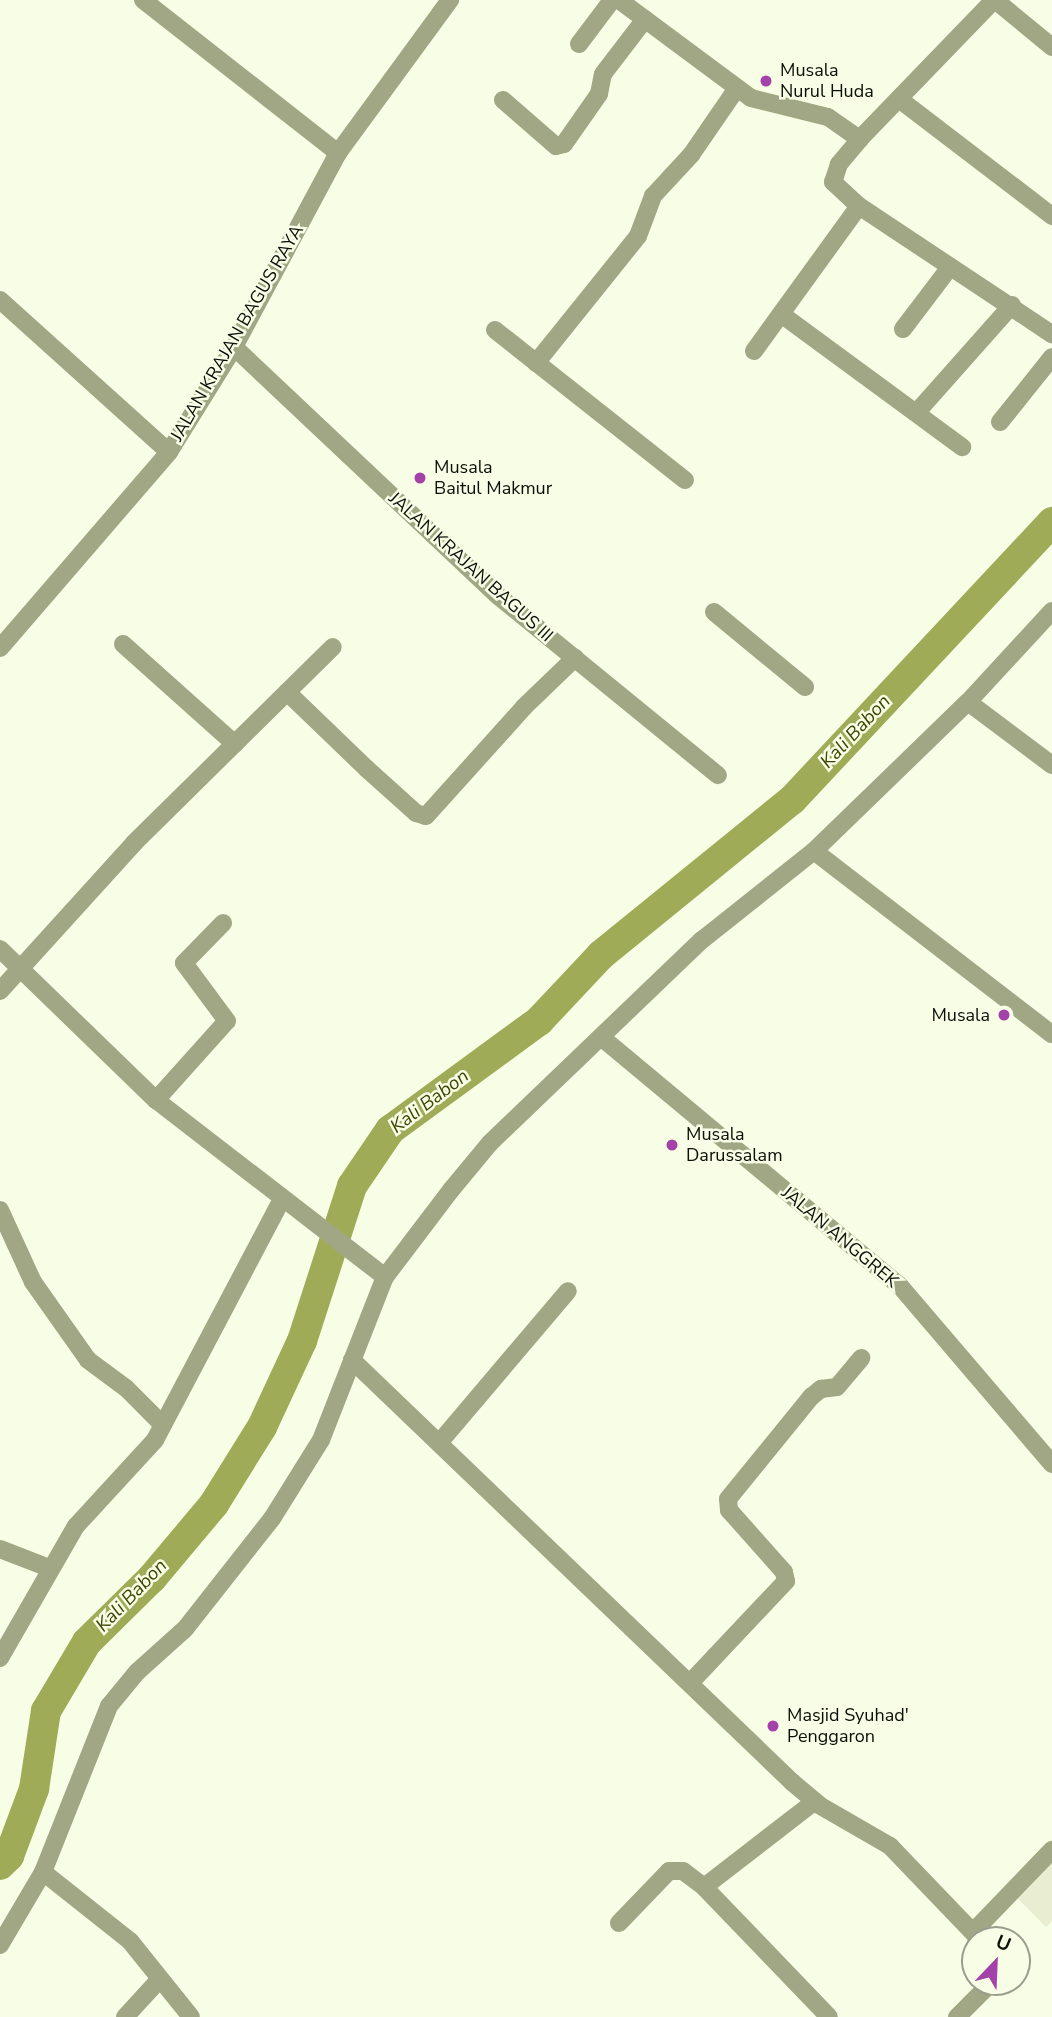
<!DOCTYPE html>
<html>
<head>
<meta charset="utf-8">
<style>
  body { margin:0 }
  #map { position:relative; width:1052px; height:2017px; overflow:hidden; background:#f8fde6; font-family:"Nunito Sans",sans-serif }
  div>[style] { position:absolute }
  .built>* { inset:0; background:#e9eed2 }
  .river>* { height:30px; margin:-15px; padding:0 15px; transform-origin:15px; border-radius:15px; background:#a0ab58 }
  .minor>* { height:18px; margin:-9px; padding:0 9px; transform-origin:9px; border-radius:9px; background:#a1a784 }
  .dots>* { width:19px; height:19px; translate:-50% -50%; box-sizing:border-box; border:4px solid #f8fde6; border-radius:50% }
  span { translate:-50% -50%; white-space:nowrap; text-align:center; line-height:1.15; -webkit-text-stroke:5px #f8fde6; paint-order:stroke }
  .poi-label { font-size:18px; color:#0c0e07 }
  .left { translate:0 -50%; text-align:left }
  .right { translate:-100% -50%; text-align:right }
  .street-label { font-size:18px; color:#0c0e07 }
  .water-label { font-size:19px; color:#3e4401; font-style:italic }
  .north { position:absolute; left:961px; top:1926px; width:70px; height:70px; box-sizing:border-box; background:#f8fde6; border:2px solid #9a9d8d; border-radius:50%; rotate:23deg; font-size:19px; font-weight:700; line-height:28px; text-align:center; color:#0c0e07 }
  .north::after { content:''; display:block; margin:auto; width:24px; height:32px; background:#a342a9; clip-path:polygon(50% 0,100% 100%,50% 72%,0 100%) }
</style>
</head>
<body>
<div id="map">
  <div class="built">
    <div style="clip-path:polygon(1052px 1857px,1052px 1921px,1046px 1927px,1013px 1894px)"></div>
  </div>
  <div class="river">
    <div style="left:0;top:1865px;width:13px;rotate:-45deg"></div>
    <div style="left:9px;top:1856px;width:72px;rotate:-69.5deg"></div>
    <div style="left:34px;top:1789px;width:79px;rotate:-81.3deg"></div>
    <div style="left:46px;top:1711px;width:80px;rotate:-59.3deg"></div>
    <div style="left:87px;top:1642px;width:91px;rotate:-44.6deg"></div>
    <div style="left:152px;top:1578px;width:97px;rotate:-50deg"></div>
    <div style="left:214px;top:1504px;width:91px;rotate:-58.1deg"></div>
    <div style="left:262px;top:1427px;width:95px;rotate:-65.1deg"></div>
    <div style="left:302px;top:1341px;width:163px;rotate:-72.1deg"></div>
    <div style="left:352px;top:1186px;width:68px;rotate:-55.8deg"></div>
    <div style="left:390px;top:1130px;width:185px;rotate:-36.2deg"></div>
    <div style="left:539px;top:1021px;width:91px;rotate:-46.8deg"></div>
    <div style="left:601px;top:955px;width:246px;rotate:-39.1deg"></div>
    <div style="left:792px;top:800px;width:381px;rotate:-46.9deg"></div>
  </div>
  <div class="minor">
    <div style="left:143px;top:0;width:248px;rotate:38.1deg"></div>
    <div style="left:619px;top:0;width:164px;rotate:36.6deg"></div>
    <div style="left:751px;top:98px;width:79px;rotate:13.9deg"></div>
    <div style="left:828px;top:117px;width:39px;rotate:35deg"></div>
    <div style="left:994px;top:0;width:193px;rotate:134deg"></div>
    <div style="left:860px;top:139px;width:33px;rotate:130deg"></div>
    <div style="left:839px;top:164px;width:19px;rotate:108deg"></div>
    <div style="left:833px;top:182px;width:35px;rotate:43deg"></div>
    <div style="left:859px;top:206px;width:232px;rotate:33.6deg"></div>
    <div style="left:995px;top:0;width:74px;rotate:39.5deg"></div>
    <div style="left:579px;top:44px;width:55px;rotate:-53.1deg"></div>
    <div style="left:899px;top:99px;width:193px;rotate:37.4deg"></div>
    <div style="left:503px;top:100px;width:70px;rotate:41deg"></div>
    <div style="left:556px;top:146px;width:8px;rotate:-14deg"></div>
    <div style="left:564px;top:144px;width:61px;rotate:-55deg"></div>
    <div style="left:599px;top:94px;width:20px;rotate:-79deg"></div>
    <div style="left:603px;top:74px;width:69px;rotate:-52.6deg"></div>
    <div style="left:0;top:300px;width:227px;rotate:42deg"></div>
    <div style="left:781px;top:314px;width:225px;rotate:36.3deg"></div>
    <div style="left:903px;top:329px;width:78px;rotate:-52.8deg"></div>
    <div style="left:495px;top:330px;width:242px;rotate:38.3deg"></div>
    <div style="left:234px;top:347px;width:361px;rotate:43.3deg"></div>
    <div style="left:497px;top:595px;width:285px;rotate:39.2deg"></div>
    <div style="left:754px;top:351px;width:179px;rotate:-54.1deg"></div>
    <div style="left:536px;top:363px;width:163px;rotate:-51.2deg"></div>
    <div style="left:638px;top:236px;width:43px;rotate:-69.4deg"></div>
    <div style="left:653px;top:196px;width:56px;rotate:-47.2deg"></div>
    <div style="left:691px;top:155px;width:81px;rotate:-55.5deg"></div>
    <div style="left:917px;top:412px;width:143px;rotate:-48.4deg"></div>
    <div style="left:1000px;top:422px;width:83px;rotate:-51.3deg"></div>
    <div style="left:714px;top:612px;width:118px;rotate:39.5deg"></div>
    <div style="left:123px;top:644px;width:150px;rotate:41.8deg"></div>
    <div style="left:0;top:648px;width:259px;rotate:-49.2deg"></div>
    <div style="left:169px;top:452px;width:123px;rotate:-58.2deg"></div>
    <div style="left:234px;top:347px;width:220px;rotate:-61.8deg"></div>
    <div style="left:338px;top:153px;width:190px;rotate:-53.8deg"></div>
    <div style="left:287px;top:692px;width:111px;rotate:43.9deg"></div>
    <div style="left:367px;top:769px;width:66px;rotate:41.9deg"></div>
    <div style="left:416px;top:813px;width:10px;rotate:17deg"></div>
    <div style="left:426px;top:816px;width:147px;rotate:-48deg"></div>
    <div style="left:524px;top:707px;width:71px;rotate:-43.9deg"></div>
    <div style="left:968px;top:702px;width:105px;rotate:36.9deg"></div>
    <div style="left:814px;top:851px;width:300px;rotate:37.6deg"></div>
    <div style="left:0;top:949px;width:217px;rotate:44.1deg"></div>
    <div style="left:156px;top:1100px;width:289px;rotate:37.7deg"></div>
    <div style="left:0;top:991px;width:200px;rotate:-47.8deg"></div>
    <div style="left:134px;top:843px;width:279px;rotate:-44.6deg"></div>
    <div style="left:601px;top:1037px;width:389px;rotate:39.8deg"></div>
    <div style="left:900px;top:1286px;width:234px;rotate:49.5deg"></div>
    <div style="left:156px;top:1100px;width:106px;rotate:-48.1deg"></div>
    <div style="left:227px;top:1021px;width:72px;rotate:-126.6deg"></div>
    <div style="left:184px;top:963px;width:56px;rotate:-45.7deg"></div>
    <div style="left:0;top:1210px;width:79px;rotate:65.4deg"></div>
    <div style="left:33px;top:1282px;width:95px;rotate:54.8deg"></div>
    <div style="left:88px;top:1360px;width:47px;rotate:36.4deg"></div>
    <div style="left:126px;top:1388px;width:52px;rotate:45deg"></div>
    <div style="left:352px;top:1360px;width:610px;rotate:43.8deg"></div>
    <div style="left:792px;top:1782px;width:35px;rotate:40deg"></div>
    <div style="left:819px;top:1805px;width:82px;rotate:30deg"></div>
    <div style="left:890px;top:1846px;width:130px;rotate:46.2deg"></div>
    <div style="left:439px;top:1443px;width:199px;rotate:-49.7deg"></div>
    <div style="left:0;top:1549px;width:53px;rotate:21.2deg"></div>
    <div style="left:0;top:1658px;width:152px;rotate:-60.1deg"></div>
    <div style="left:76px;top:1526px;width:117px;rotate:-47.4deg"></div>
    <div style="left:155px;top:1440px;width:272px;rotate:-62.2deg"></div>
    <div style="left:690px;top:1683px;width:140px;rotate:-46.7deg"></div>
    <div style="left:786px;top:1581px;width:9px;rotate:-103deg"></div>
    <div style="left:784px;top:1572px;width:83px;rotate:-131.6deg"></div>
    <div style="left:729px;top:1510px;width:11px;rotate:-95deg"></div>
    <div style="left:728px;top:1499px;width:132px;rotate:-50.9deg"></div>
    <div style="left:811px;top:1397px;width:13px;rotate:-39deg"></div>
    <div style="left:821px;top:1389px;width:16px;rotate:-7deg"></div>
    <div style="left:837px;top:1387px;width:38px;rotate:-50deg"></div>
    <div style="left:43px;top:1872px;width:111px;rotate:38.4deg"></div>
    <div style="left:130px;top:1941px;width:97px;rotate:51.2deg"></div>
    <div style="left:704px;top:1887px;width:139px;rotate:-37.7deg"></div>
    <div style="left:619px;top:1923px;width:72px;rotate:-46.1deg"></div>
    <div style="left:669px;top:1871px;width:14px"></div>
    <div style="left:683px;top:1871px;width:26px;rotate:37deg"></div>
    <div style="left:704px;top:1887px;width:180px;rotate:46.1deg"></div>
    <div style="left:973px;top:1932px;width:114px;rotate:-46.1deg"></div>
    <div style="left:0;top:1945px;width:85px;rotate:-59.5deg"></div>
    <div style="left:43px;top:1872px;width:179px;rotate:-68.3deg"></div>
    <div style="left:109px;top:1706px;width:44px;rotate:-50.5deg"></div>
    <div style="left:137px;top:1672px;width:64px;rotate:-41.9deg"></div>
    <div style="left:185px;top:1629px;width:142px;rotate:-51.8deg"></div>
    <div style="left:273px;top:1517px;width:91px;rotate:-58.1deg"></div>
    <div style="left:321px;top:1440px;width:175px;rotate:-68.6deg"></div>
    <div style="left:385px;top:1277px;width:109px;rotate:-52.8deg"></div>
    <div style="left:451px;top:1190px;width:61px;rotate:-50.3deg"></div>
    <div style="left:490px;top:1143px;width:294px;rotate:-43.8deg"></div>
    <div style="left:702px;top:940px;width:143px;rotate:-38.5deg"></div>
    <div style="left:814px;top:851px;width:214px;rotate:-44.1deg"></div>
    <div style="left:968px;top:702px;width:124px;rotate:-47.3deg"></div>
    <div style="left:125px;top:2017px;width:50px;rotate:-47.4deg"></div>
    <div style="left:957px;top:2017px;width:49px;rotate:-45deg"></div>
  </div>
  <div class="dots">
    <div style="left:766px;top:81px;background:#a342a9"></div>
    <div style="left:420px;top:478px;background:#a342a9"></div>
    <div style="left:1004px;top:1015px;background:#a342a9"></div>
    <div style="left:672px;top:1145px;background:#a342a9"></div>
    <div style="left:773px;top:1726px;background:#a342a9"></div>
  </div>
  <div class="poi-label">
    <span class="left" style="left:780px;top:81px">Musala<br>Nurul Huda</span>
    <span class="left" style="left:434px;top:478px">Musala<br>Baitul Makmur</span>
    <span class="right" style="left:990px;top:1015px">Musala</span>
    <span class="left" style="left:686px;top:1145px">Musala<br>Darussalam</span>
    <span class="left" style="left:787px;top:1726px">Masjid Syuhad'<br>Penggaron</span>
  </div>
  <div class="street-label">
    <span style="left:237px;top:333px;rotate:-60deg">JALAN KRAJAN BAGUS RAYA</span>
    <span style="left:471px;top:567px;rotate:42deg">JALAN KRAJAN BAGUS III</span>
    <span style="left:840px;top:1237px;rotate:40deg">JALAN ANGGREK</span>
  </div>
  <div class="water-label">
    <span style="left:856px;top:732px;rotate:-47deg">Kali Babon</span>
    <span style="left:430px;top:1102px;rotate:-37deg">Kali Babon</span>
    <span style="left:132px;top:1596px;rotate:-46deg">Kali Babon</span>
  </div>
  <div class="north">U</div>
</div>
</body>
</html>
